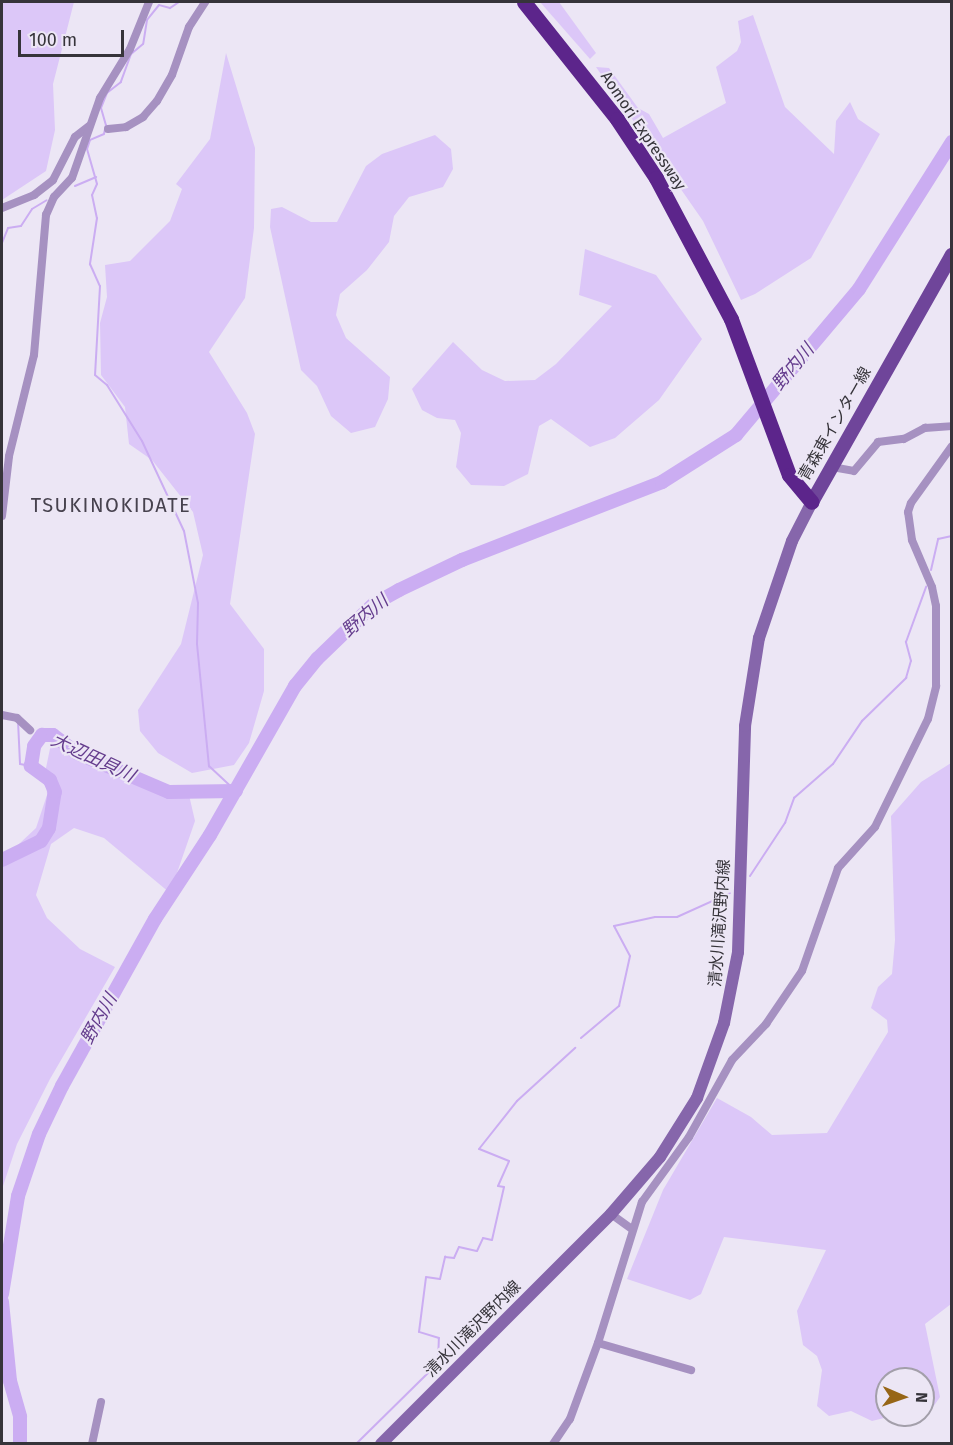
<!DOCTYPE html>
<html>
<head>
<meta charset="utf-8">
<style>
  body { margin:0 }
  #map { position:relative; width:953px; height:1445px; overflow:hidden; background:#ece6f5; font-family:"Fira Sans","Noto Sans JP",sans-serif }
  div>[style] { position:absolute }
  .green>* { inset:0; background:#dcc7f8 }
  .stream>* { height:2px; margin:-1px; padding:0 1px; transform-origin:1px; border-radius:1px; background:#cbadf2 }
  .river>* { height:14px; margin:-7px; padding:0 7px; transform-origin:7px; border-radius:7px; background:#cbadf2 }
  .minor>* { height:8px; margin:-4px; padding:0 4px; transform-origin:4px; border-radius:4px; background:#a691c1 }
  .secondary>* { height:12px; margin:-6px; padding:0 6px; transform-origin:6px; border-radius:6px; background:#8666ab }
  .primary>* { height:14px; margin:-7px; padding:0 7px; transform-origin:7px; border-radius:7px; background:#6f459a }
  .motorway>* { height:15px; margin:-7.5px; padding:0 7.5px; transform-origin:7.5px; border-radius:7.5px; background:#5c258b }
  span { translate:-50% -50%; white-space:nowrap; text-align:center; line-height:1.15; -webkit-text-stroke:4.5px #ece6f5; paint-order:stroke }
  .street-label { font-size:16px; color:#36343a }
  .water-label { font-size:18px; color:#643c8d; font-style:italic }
  .quarter-label { font-size:20px; color:#47424e; letter-spacing:1.5px }
  .frame { position:absolute; inset:0; border:3px solid #36343a; pointer-events:none }
  .north { position:absolute; left:875px; top:1367px; width:60px; height:60px; box-sizing:border-box; background:#ece6f5; border:2px solid #a39faa; border-radius:50%; rotate:92deg; font-size:16px; font-weight:700; line-height:24px; text-align:center; color:#36343a }
  .north::after { content:''; display:block; margin:auto; width:21px; height:27px; background:#976617; clip-path:polygon(50% 0,100% 100%,50% 72%,0 100%) }
  .scale { position:absolute; left:18px; top:30px; width:106px; height:27px; box-sizing:border-box; border:3px solid #36343a; border-top:0; padding-left:8px; font-size:18px; line-height:21px; white-space:nowrap; color:#36343a; -webkit-text-stroke:4px #ece6f5; paint-order:stroke }
</style>
</head>
<body>
<div id="map">
  <div class="green">
    <div style="clip-path:polygon(2px 2px,74px 2px,53px 84px,55px 130px,46px 171px,2px 200px)"></div>
    <div style="clip-path:polygon(540px 2px,559px 2px,596px 53px,590px 59px)"></div>
    <div style="clip-path:polygon(753px 15px,785px 107px,834px 154px,836px 121px,850px 102px,858px 119px,880px 134px,811px 258px,755px 294px,741px 300px,703px 221px,596px 67px,609px 68px,638px 108px,649px 114px,663px 138px,726px 103px,716px 67px,737px 51px,741px 42px,738px 21px)"></div>
    <div style="clip-path:polygon(226px 53px,255px 148px,254px 228px,245px 298px,209px 352px,247px 413px,255px 434px,230px 604px,264px 649px,264px 691px,249px 743px,234px 765px,192px 773px,158px 753px,140px 731px,138px 710px,181px 644px,203px 555px,193px 512px,152px 460px,129px 444px,125px 407px,101px 375px,100px 323px,107px 297px,105px 265px,130px 261px,170px 221px,182px 189px,176px 184px,210px 139px)"></div>
    <div style="clip-path:polygon(435px 135px,451px 149px,453px 169px,443px 187px,409px 197px,394px 216px,389px 242px,367px 270px,340px 294px,336px 315px,346px 338px,390px 377px,388px 399px,375px 427px,351px 433px,331px 416px,317px 386px,301px 370px,270px 227px,271px 209px,282px 207px,311px 222px,337px 222px,366px 166px,382px 154px)"></div>
    <div style="clip-path:polygon(585px 249px,656px 275px,702px 339px,659px 400px,615px 438px,590px 447px,551px 419px,539px 426px,528px 474px,504px 486px,471px 485px,456px 467px,461px 433px,455px 420px,437px 418px,422px 410px,412px 389px,453px 342px,482px 370px,505px 381px,535px 380px,556px 364px,612px 306px,579px 295px)"></div>
    <div style="clip-path:polygon(52px 739px,67px 740px,189px 795px,195px 821px,170px 893px,104px 838px,74px 828px,51px 844px,36px 895px,47px 918px,80px 949px,115px 967px,50px 1079px,17px 1144px,2px 1189px,2px 860px,36px 828px,47px 795px,46px 768px)"></div>
    <div style="clip-path:polygon(951px 763px,951px 1304px,925px 1324px,940px 1397px,926px 1417px,918px 1415px,923px 1415px,923px 1379px,887px 1379px,887px 1415px,896px 1415px,872px 1421px,851px 1411px,829px 1416px,817px 1406px,822px 1370px,817px 1356px,803px 1345px,797px 1311px,826px 1250px,724px 1237px,701px 1294px,690px 1300px,627px 1279px,663px 1190px,717px 1098px,751px 1117px,772px 1135px,827px 1133px,888px 1032px,887px 1020px,871px 1008px,878px 987px,892px 974px,895px 940px,891px 816px,921px 782px)"></div>
  </div>
  <div class="stream">
    <div style="left:179px;top:2px;width:11px;rotate:146deg"></div>
    <div style="left:170px;top:8px;width:11px;rotate:-165deg"></div>
    <div style="left:159px;top:5px;width:19px;rotate:129deg"></div>
    <div style="left:147px;top:20px;width:24px;rotate:99deg"></div>
    <div style="left:143px;top:44px;width:16px;rotate:140deg"></div>
    <div style="left:131px;top:54px;width:30px;rotate:110deg"></div>
    <div style="left:121px;top:82px;width:18px;rotate:142deg"></div>
    <div style="left:107px;top:93px;width:16px;rotate:112deg"></div>
    <div style="left:101px;top:108px;width:18px;rotate:74deg"></div>
    <div style="left:106px;top:125px;width:9px;rotate:103deg"></div>
    <div style="left:104px;top:134px;width:15px;rotate:157deg"></div>
    <div style="left:90px;top:140px;width:9px;rotate:108deg"></div>
    <div style="left:87px;top:149px;width:36px;rotate:74deg"></div>
    <div style="left:97px;top:184px;width:12px;rotate:114deg"></div>
    <div style="left:92px;top:195px;width:24px;rotate:78deg"></div>
    <div style="left:97px;top:218px;width:47px;rotate:98.7deg"></div>
    <div style="left:90px;top:264px;width:24px;rotate:66deg"></div>
    <div style="left:100px;top:286px;width:89px;rotate:93.2deg"></div>
    <div style="left:95px;top:375px;width:16px;rotate:40deg"></div>
    <div style="left:107px;top:385px;width:66px;rotate:58deg"></div>
    <div style="left:142px;top:441px;width:99px;rotate:65deg"></div>
    <div style="left:184px;top:531px;width:73px;rotate:79deg"></div>
    <div style="left:198px;top:603px;width:41px;rotate:91.4deg"></div>
    <div style="left:197px;top:644px;width:123px;rotate:84.4deg"></div>
    <div style="left:209px;top:766px;width:37px;rotate:43deg"></div>
    <div style="left:75px;top:186px;width:23px;rotate:-23deg"></div>
    <div style="left:2px;top:243px;width:16px;rotate:-68deg"></div>
    <div style="left:8px;top:228px;width:13px;rotate:-9deg"></div>
    <div style="left:21px;top:226px;width:20px;rotate:-57deg"></div>
    <div style="left:32px;top:209px;width:17px;rotate:-31deg"></div>
    <div style="left:931px;top:570px;width:32px;rotate:-77deg"></div>
    <div style="left:938px;top:539px;width:14px;rotate:-12deg"></div>
    <div style="left:18px;top:721px;width:43px;rotate:87.3deg"></div>
    <div style="left:20px;top:764px;width:11px;rotate:10deg"></div>
    <div style="left:750px;top:876px;width:64px;rotate:-56.6deg"></div>
    <div style="left:785px;top:823px;width:27px;rotate:-70deg"></div>
    <div style="left:794px;top:798px;width:52px;rotate:-41.1deg"></div>
    <div style="left:833px;top:764px;width:52px;rotate:-56deg"></div>
    <div style="left:862px;top:721px;width:62px;rotate:-44.3deg"></div>
    <div style="left:906px;top:678px;width:18px;rotate:-74deg"></div>
    <div style="left:911px;top:661px;width:20px;rotate:-105deg"></div>
    <div style="left:906px;top:642px;width:59px;rotate:-70deg"></div>
    <div style="left:581px;top:1038px;width:50px;rotate:-40.1deg"></div>
    <div style="left:619px;top:1006px;width:51px;rotate:-77.6deg"></div>
    <div style="left:630px;top:956px;width:34px;rotate:-118deg"></div>
    <div style="left:614px;top:926px;width:42px;rotate:-12.4deg"></div>
    <div style="left:655px;top:917px;width:22px"></div>
    <div style="left:677px;top:917px;width:58px;rotate:-24.4deg"></div>
    <div style="left:356px;top:1444px;width:115px;rotate:-44.6deg"></div>
    <div style="left:438px;top:1363px;width:25px;rotate:-88deg"></div>
    <div style="left:439px;top:1338px;width:21px;rotate:-163deg"></div>
    <div style="left:419px;top:1332px;width:55px;rotate:-82.7deg"></div>
    <div style="left:426px;top:1277px;width:14px;rotate:8deg"></div>
    <div style="left:440px;top:1279px;width:23px;rotate:-77deg"></div>
    <div style="left:445px;top:1257px;width:9px;rotate:6deg"></div>
    <div style="left:454px;top:1258px;width:12px;rotate:-66deg"></div>
    <div style="left:459px;top:1247px;width:18px;rotate:13deg"></div>
    <div style="left:477px;top:1251px;width:14px;rotate:-65deg"></div>
    <div style="left:483px;top:1238px;width:9px;rotate:13deg"></div>
    <div style="left:492px;top:1240px;width:54px;rotate:-77.2deg"></div>
    <div style="left:504px;top:1187px;width:6px;rotate:-171deg"></div>
    <div style="left:498px;top:1186px;width:27px;rotate:-66deg"></div>
    <div style="left:509px;top:1161px;width:32px;rotate:-158deg"></div>
    <div style="left:479px;top:1149px;width:61px;rotate:-51.6deg"></div>
    <div style="left:517px;top:1101px;width:79px;rotate:-42.4deg"></div>
  </div>
  <div class="river">
    <div style="left:2px;top:860px;width:43px;rotate:-26deg"></div>
    <div style="left:41px;top:841px;width:15px;rotate:-58deg"></div>
    <div style="left:49px;top:828px;width:36px;rotate:-81deg"></div>
    <div style="left:55px;top:792px;width:13px;rotate:-113deg"></div>
    <div style="left:50px;top:780px;width:24px;rotate:-144deg"></div>
    <div style="left:31px;top:766px;width:20px;rotate:-81deg"></div>
    <div style="left:34px;top:746px;width:14px;rotate:-54deg"></div>
    <div style="left:42px;top:735px;width:11px"></div>
    <div style="left:53px;top:735px;width:30px;rotate:37deg"></div>
    <div style="left:77px;top:753px;width:100px;rotate:23deg"></div>
    <div style="left:169px;top:792px;width:67px;rotate:-0.9deg"></div>
    <div style="left:2px;top:1294px;width:99px;rotate:-80.7deg"></div>
    <div style="left:18px;top:1196px;width:65px;rotate:-71.3deg"></div>
    <div style="left:39px;top:1134px;width:53px;rotate:-64.4deg"></div>
    <div style="left:62px;top:1086px;width:191px;rotate:-60.9deg"></div>
    <div style="left:155px;top:919px;width:100px;rotate:-56.8deg"></div>
    <div style="left:210px;top:835px;width:172px;rotate:-60.3deg"></div>
    <div style="left:295px;top:686px;width:35px;rotate:-51deg"></div>
    <div style="left:317px;top:659px;width:79px;rotate:-44deg"></div>
    <div style="left:374px;top:604px;width:29px;rotate:-29deg"></div>
    <div style="left:399px;top:590px;width:70px;rotate:-25.5deg"></div>
    <div style="left:462px;top:560px;width:215px;rotate:-21.3deg"></div>
    <div style="left:662px;top:482px;width:88px;rotate:-32.4deg"></div>
    <div style="left:736px;top:435px;width:191px;rotate:-49.9deg"></div>
    <div style="left:859px;top:289px;width:174px;rotate:-57.7deg"></div>
    <div style="left:2px;top:1302px;width:79px;rotate:84.2deg"></div>
    <div style="left:10px;top:1381px;width:37px;rotate:74deg"></div>
    <div style="left:20px;top:1417px;width:27px;rotate:90deg"></div>
  </div>
  <div class="minor">
    <div style="left:108px;top:129px;width:18px;rotate:-6deg"></div>
    <div style="left:126px;top:127px;width:20px;rotate:-30deg"></div>
    <div style="left:143px;top:117px;width:21px;rotate:-49deg"></div>
    <div style="left:157px;top:101px;width:30px;rotate:-60deg"></div>
    <div style="left:172px;top:75px;width:51px;rotate:-70.5deg"></div>
    <div style="left:189px;top:27px;width:30px;rotate:-57deg"></div>
    <div style="left:2px;top:208px;width:35px;rotate:-22deg"></div>
    <div style="left:34px;top:195px;width:24px;rotate:-38deg"></div>
    <div style="left:53px;top:180px;width:48px;rotate:-62.9deg"></div>
    <div style="left:75px;top:137px;width:18px;rotate:-38deg"></div>
    <div style="left:832px;top:467px;width:22px;rotate:10deg"></div>
    <div style="left:854px;top:471px;width:38px;rotate:-50deg"></div>
    <div style="left:878px;top:442px;width:26px;rotate:-7deg"></div>
    <div style="left:904px;top:439px;width:24px;rotate:-28deg"></div>
    <div style="left:925px;top:428px;width:27px;rotate:-4deg"></div>
    <div style="left:2px;top:516px;width:60px;rotate:-83.3deg"></div>
    <div style="left:9px;top:456px;width:104px;rotate:-76.1deg"></div>
    <div style="left:34px;top:355px;width:141px;rotate:-85.1deg"></div>
    <div style="left:46px;top:215px;width:20px;rotate:-66deg"></div>
    <div style="left:54px;top:197px;width:26px;rotate:-47deg"></div>
    <div style="left:72px;top:178px;width:85px;rotate:-70.7deg"></div>
    <div style="left:100px;top:98px;width:57px;rotate:-58.5deg"></div>
    <div style="left:130px;top:49px;width:51px;rotate:-68deg"></div>
    <div style="left:2px;top:715px;width:15px;rotate:11deg"></div>
    <div style="left:17px;top:718px;width:18px;rotate:43deg"></div>
    <div style="left:611px;top:1214px;width:24px;rotate:36deg"></div>
    <div style="left:598px;top:1343px;width:97px;rotate:16.2deg"></div>
    <div style="left:92px;top:1444px;width:43px;rotate:-77.9deg"></div>
    <div style="left:553px;top:1444px;width:30px;rotate:-56deg"></div>
    <div style="left:570px;top:1419px;width:81px;rotate:-69.8deg"></div>
    <div style="left:598px;top:1343px;width:148px;rotate:-72.7deg"></div>
    <div style="left:642px;top:1202px;width:80px;rotate:-54.1deg"></div>
    <div style="left:689px;top:1137px;width:88px;rotate:-60.8deg"></div>
    <div style="left:732px;top:1060px;width:50px;rotate:-46.6deg"></div>
    <div style="left:766px;top:1024px;width:64px;rotate:-55.8deg"></div>
    <div style="left:802px;top:971px;width:109px;rotate:-70.7deg"></div>
    <div style="left:838px;top:868px;width:55px;rotate:-47.9deg"></div>
    <div style="left:875px;top:827px;width:120px;rotate:-63.9deg"></div>
    <div style="left:928px;top:719px;width:34px;rotate:-76deg"></div>
    <div style="left:936px;top:686px;width:80px;rotate:-90deg"></div>
    <div style="left:936px;top:606px;width:19px;rotate:-102deg"></div>
    <div style="left:932px;top:587px;width:51px;rotate:-113.1deg"></div>
    <div style="left:912px;top:540px;width:28px;rotate:-98deg"></div>
    <div style="left:908px;top:512px;width:9px;rotate:-72deg"></div>
    <div style="left:911px;top:503px;width:70px;rotate:-54.3deg"></div>
  </div>
  <div class="secondary">
    <div style="left:381px;top:1444px;width:325px;rotate:-45deg"></div>
    <div style="left:611px;top:1214px;width:75px;rotate:-49.3deg"></div>
    <div style="left:660px;top:1157px;width:70px;rotate:-57.9deg"></div>
    <div style="left:697px;top:1098px;width:80px;rotate:-70.2deg"></div>
    <div style="left:724px;top:1023px;width:72px;rotate:-78.8deg"></div>
    <div style="left:738px;top:952px;width:226px;rotate:-88.2deg"></div>
    <div style="left:745px;top:726px;width:89px;rotate:-81deg"></div>
    <div style="left:759px;top:638px;width:102px;rotate:-71.2deg"></div>
    <div style="left:792px;top:541px;width:44px;rotate:-62.9deg"></div>
  </div>
  <div class="primary">
    <div style="left:812px;top:502px;width:284px;rotate:-60.5deg"></div>
  </div>
  <div class="motorway">
    <div style="left:524px;top:2px;width:149px;rotate:51.5deg"></div>
    <div style="left:617px;top:119px;width:71px;rotate:56.5deg"></div>
    <div style="left:656px;top:178px;width:160px;rotate:62deg"></div>
    <div style="left:731px;top:319px;width:166px;rotate:69.6deg"></div>
    <div style="left:789px;top:475px;width:35px;rotate:50deg"></div>
  </div>
  <div class="street-label">
    <span style="left:643px;top:131px;rotate:56deg">Aomori Expressway</span>
    <span style="left:835px;top:424px;rotate:-60deg">青森東インター線</span>
    <span style="left:720px;top:923px;rotate:-86deg">清水川滝沢野内線</span>
    <span style="left:473px;top:1329px;rotate:-45deg">清水川滝沢野内線</span>
  </div>
  <div class="water-label">
    <span style="left:793px;top:367px;rotate:-50deg">野内川</span>
    <span style="left:365px;top:616px;rotate:-40deg">野内川</span>
    <span style="left:93px;top:758px;rotate:25deg">大辺田貝川</span>
    <span style="left:99px;top:1019px;rotate:-61deg">野内川</span>
  </div>
  <div class="quarter-label">
    <span style="left:111px;top:505px">TSUKINOKIDATE</span>
  </div>
  <div class="frame"></div>
  <div class="north">N</div>
  <div class="scale">100 m</div>
</div>
</body>
</html>
